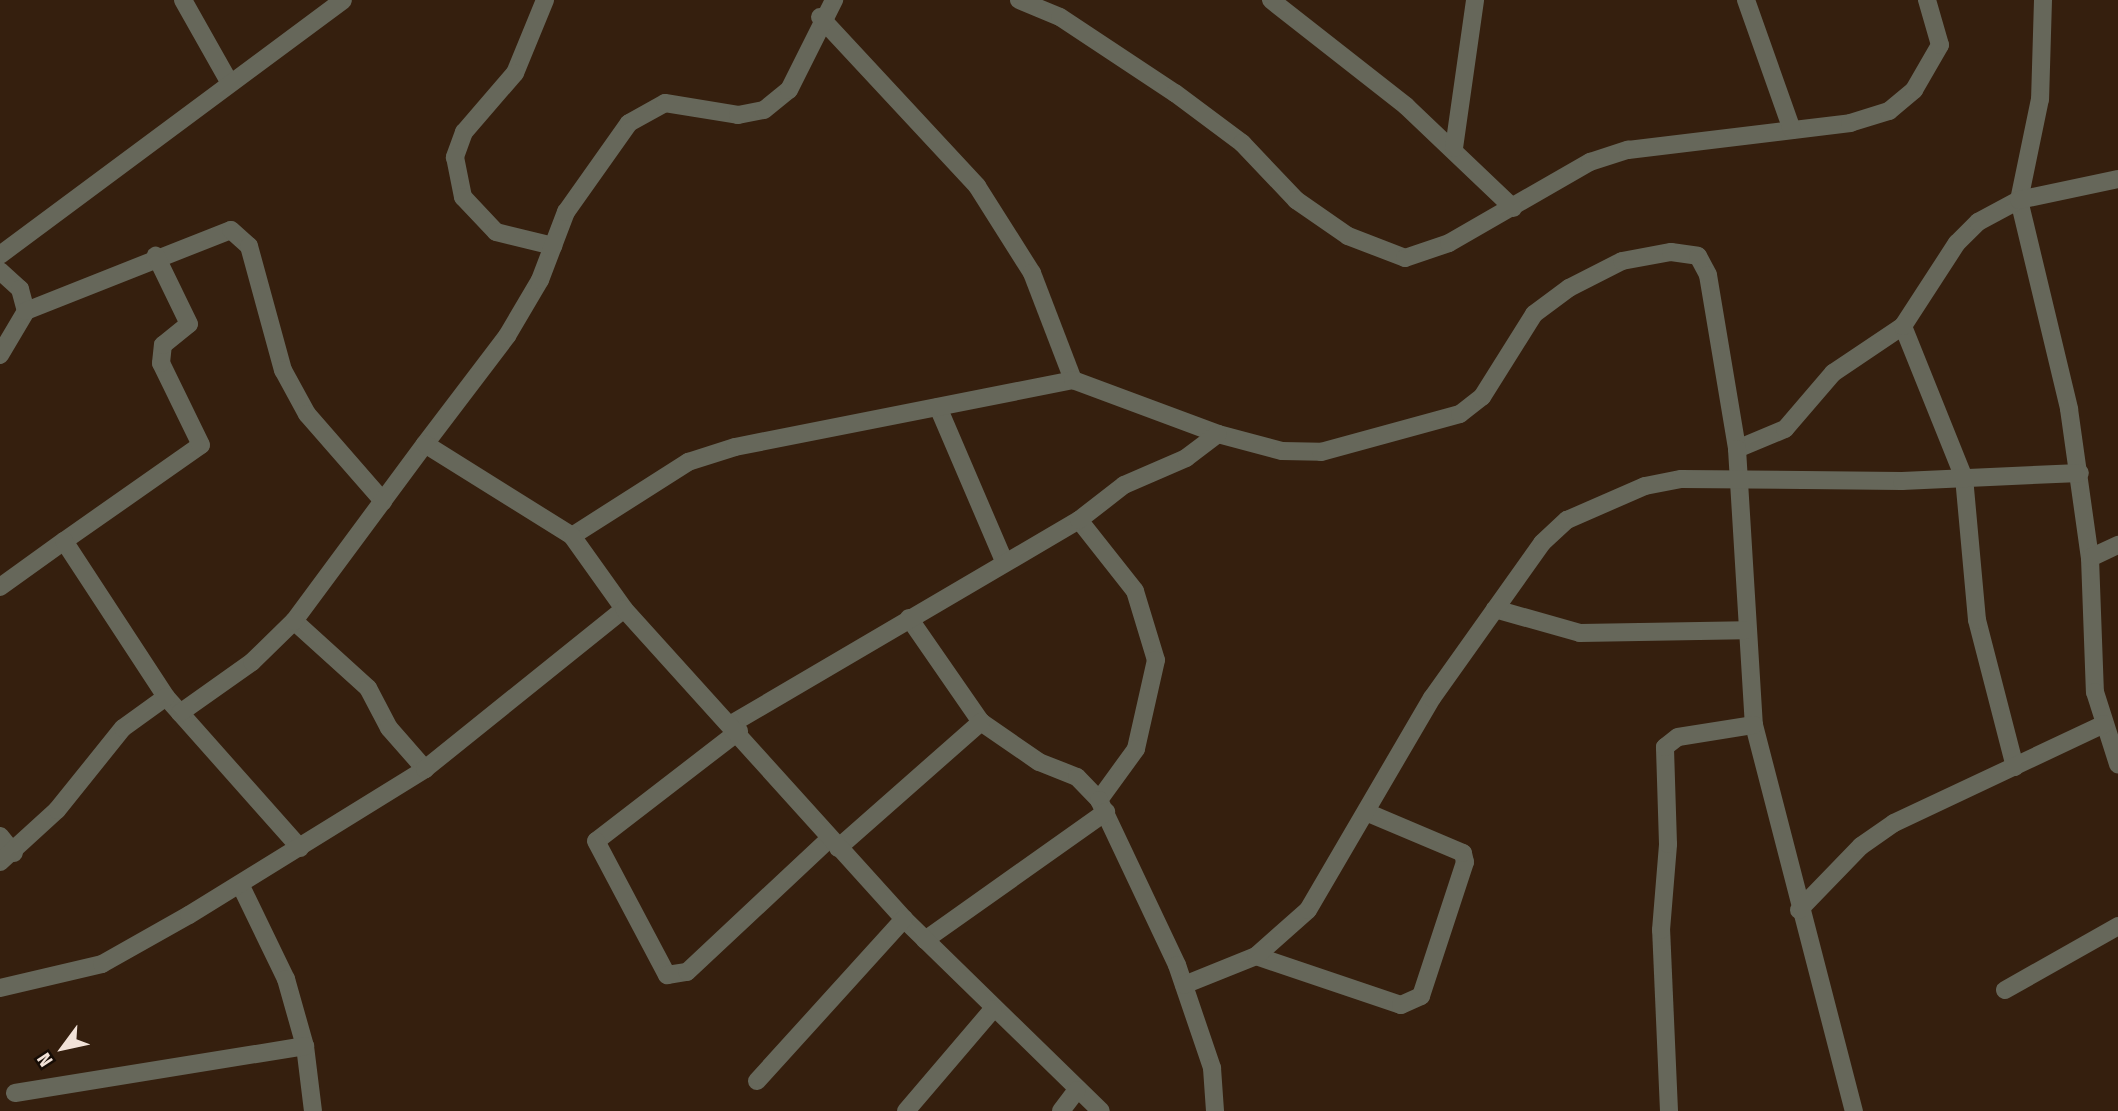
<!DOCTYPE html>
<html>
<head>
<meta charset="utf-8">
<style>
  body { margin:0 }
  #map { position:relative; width:2118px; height:1111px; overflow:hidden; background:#351f0e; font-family:"Fira Sans Condensed",sans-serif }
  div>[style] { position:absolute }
  .street>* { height:18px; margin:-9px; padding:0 9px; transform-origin:9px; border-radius:9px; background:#66675a }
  span { translate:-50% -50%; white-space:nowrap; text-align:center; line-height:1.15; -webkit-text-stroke:7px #160c05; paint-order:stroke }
  .north { position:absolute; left:28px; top:1013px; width:70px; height:70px; -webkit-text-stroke:5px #160c05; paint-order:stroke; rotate:237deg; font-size:19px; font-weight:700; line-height:28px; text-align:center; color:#f2e2d8 }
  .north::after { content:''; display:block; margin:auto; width:24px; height:32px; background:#f2e2d8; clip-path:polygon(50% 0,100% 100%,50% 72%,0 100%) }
</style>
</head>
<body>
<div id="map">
  <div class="street">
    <div style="left:183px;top:0;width:92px;rotate:60.6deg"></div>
    <div style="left:545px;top:0;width:79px;rotate:112.3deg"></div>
    <div style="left:515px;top:73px;width:78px;rotate:130.8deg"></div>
    <div style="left:464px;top:132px;width:27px;rotate:110deg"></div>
    <div style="left:455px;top:157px;width:41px;rotate:78.7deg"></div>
    <div style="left:463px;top:197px;width:48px;rotate:46.7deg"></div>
    <div style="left:496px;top:232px;width:59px;rotate:13.8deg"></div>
    <div style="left:1019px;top:0;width:44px;rotate:22.5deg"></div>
    <div style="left:1060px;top:17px;width:138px;rotate:33.5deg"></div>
    <div style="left:1175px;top:93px;width:84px;rotate:36.7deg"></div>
    <div style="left:1242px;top:143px;width:79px;rotate:46.5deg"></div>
    <div style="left:1296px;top:200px;width:63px;rotate:34.7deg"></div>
    <div style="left:1348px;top:236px;width:61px;rotate:21.1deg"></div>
    <div style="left:1405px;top:258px;width:46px;rotate:-18.8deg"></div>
    <div style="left:1449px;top:243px;width:163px;rotate:-29.9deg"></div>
    <div style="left:1590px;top:162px;width:40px;rotate:-18deg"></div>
    <div style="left:1628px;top:150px;width:224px;rotate:-6.9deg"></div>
    <div style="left:1850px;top:123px;width:41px;rotate:-17.1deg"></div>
    <div style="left:1889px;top:111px;width:33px;rotate:-40deg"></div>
    <div style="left:1914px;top:90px;width:52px;rotate:-60deg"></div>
    <div style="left:1940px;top:45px;width:47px;rotate:-106.1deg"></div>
    <div style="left:1271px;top:0;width:172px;rotate:38.1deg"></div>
    <div style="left:1406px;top:106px;width:148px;rotate:43.6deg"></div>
    <div style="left:1746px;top:0;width:138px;rotate:70.5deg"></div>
    <div style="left:2043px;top:0;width:99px;rotate:91.7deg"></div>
    <div style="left:2040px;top:99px;width:103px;rotate:101.7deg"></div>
    <div style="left:2019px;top:200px;width:215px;rotate:76.5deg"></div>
    <div style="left:2069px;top:409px;width:150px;rotate:82deg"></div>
    <div style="left:2090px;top:558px;width:134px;rotate:87.9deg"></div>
    <div style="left:2095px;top:692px;width:76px;rotate:72.3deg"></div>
    <div style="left:820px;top:17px;width:231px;rotate:47.1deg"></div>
    <div style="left:977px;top:186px;width:103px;rotate:57.7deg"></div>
    <div style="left:1032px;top:273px;width:115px;rotate:69deg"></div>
    <div style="left:1454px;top:148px;width:149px;rotate:-81.9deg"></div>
    <div style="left:0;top:255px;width:427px;rotate:-36.6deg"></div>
    <div style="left:0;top:271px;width:27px;rotate:42deg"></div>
    <div style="left:20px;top:289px;width:23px;rotate:75deg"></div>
    <div style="left:0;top:355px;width:51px;rotate:-59.4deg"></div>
    <div style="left:26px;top:311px;width:220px;rotate:-21.6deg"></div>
    <div style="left:231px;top:230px;width:24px;rotate:42deg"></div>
    <div style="left:249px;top:246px;width:129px;rotate:74.7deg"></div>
    <div style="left:283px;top:370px;width:50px;rotate:61.4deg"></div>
    <div style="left:307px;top:414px;width:116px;rotate:48.9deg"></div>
    <div style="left:938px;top:407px;width:168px;rotate:66.8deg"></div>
    <div style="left:425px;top:444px;width:136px;rotate:-52.8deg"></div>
    <div style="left:507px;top:336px;width:65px;rotate:-59.5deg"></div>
    <div style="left:540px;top:280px;width:73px;rotate:-69.1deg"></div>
    <div style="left:566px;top:212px;width:109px;rotate:-54.7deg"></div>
    <div style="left:629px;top:123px;width:41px;rotate:-29.1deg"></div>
    <div style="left:665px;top:103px;width:74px;rotate:9.3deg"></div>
    <div style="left:738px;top:115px;width:26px;rotate:-11deg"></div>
    <div style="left:764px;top:110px;width:32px;rotate:-39deg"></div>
    <div style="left:789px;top:90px;width:101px;rotate:-63.4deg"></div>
    <div style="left:1737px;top:449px;width:52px;rotate:-22.6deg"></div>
    <div style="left:1785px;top:429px;width:74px;rotate:-49.4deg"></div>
    <div style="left:1833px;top:373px;width:84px;rotate:-33.9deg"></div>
    <div style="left:1079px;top:520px;width:90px;rotate:51.7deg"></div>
    <div style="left:1135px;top:591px;width:72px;rotate:73.1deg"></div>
    <div style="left:1156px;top:660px;width:91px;rotate:102.7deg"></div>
    <div style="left:1136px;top:749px;width:63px;rotate:126deg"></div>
    <div style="left:572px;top:536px;width:138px;rotate:-32.5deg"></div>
    <div style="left:688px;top:462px;width:49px;rotate:-17.7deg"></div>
    <div style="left:735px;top:447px;width:345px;rotate:-11.2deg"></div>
    <div style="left:1073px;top:380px;width:155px;rotate:20.4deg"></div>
    <div style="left:1218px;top:434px;width:66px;rotate:14.9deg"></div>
    <div style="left:1282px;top:451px;width:39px;rotate:1deg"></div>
    <div style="left:1321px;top:452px;width:144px;rotate:-15.3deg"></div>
    <div style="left:1460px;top:414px;width:28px;rotate:-38deg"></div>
    <div style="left:1482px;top:397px;width:98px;rotate:-57.9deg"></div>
    <div style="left:1534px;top:314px;width:44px;rotate:-36.6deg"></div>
    <div style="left:1569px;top:288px;width:59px;rotate:-27deg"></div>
    <div style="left:1622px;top:261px;width:50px;rotate:-10.4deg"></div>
    <div style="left:1671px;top:252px;width:27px;rotate:8deg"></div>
    <div style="left:1698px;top:256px;width:21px;rotate:62deg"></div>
    <div style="left:1708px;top:275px;width:176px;rotate:80.5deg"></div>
    <div style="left:1737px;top:449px;width:277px;rotate:86.5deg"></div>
    <div style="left:1754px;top:725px;width:399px;rotate:75.5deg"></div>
    <div style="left:64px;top:541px;width:167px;rotate:-35deg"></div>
    <div style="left:201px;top:445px;width:91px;rotate:-116deg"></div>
    <div style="left:161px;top:363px;width:18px;rotate:-84deg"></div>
    <div style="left:163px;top:345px;width:33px;rotate:-39deg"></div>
    <div style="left:189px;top:324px;width:76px;rotate:-115.9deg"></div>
    <div style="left:2090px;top:558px;width:31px;rotate:-25deg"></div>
    <div style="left:0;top:587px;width:79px;rotate:-35.7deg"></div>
    <div style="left:64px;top:541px;width:186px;rotate:56.8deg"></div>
    <div style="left:166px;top:697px;width:202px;rotate:48.4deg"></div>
    <div style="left:1495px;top:609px;width:88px;rotate:15.8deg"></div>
    <div style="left:1580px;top:633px;width:164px;rotate:-1deg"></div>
    <div style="left:909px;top:618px;width:126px;rotate:55.3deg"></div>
    <div style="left:981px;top:722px;width:70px;rotate:34.6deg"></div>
    <div style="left:1039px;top:762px;width:41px;rotate:21.5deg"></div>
    <div style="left:1077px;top:777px;width:32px;rotate:46deg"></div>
    <div style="left:1099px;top:800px;width:183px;rotate:64.7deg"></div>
    <div style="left:1177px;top:965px;width:109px;rotate:71.2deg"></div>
    <div style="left:1212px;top:1068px;width:43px;rotate:86deg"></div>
    <div style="left:294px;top:621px;width:100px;rotate:42.2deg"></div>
    <div style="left:368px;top:688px;width:45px;rotate:62.3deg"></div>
    <div style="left:389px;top:728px;width:55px;rotate:48.7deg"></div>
    <div style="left:180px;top:713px;width:88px;rotate:-35.3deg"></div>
    <div style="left:252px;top:662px;width:59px;rotate:-44.3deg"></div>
    <div style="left:294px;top:621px;width:220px;rotate:-53.5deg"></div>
    <div style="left:425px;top:444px;width:173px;rotate:32deg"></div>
    <div style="left:572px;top:536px;width:90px;rotate:54.5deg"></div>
    <div style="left:733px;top:723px;width:401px;rotate:-30.4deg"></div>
    <div style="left:1079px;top:520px;width:57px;rotate:-37.9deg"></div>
    <div style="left:1124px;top:485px;width:68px;rotate:-23.5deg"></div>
    <div style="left:1186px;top:458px;width:40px;rotate:-37deg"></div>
    <div style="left:739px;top:731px;width:180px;rotate:142.4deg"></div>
    <div style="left:596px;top:841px;width:152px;rotate:62.1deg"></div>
    <div style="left:667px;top:975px;width:20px;rotate:-9deg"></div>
    <div style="left:687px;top:972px;width:195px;rotate:-43.1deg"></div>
    <div style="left:2015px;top:767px;width:152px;rotate:-104.5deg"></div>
    <div style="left:1977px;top:620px;width:143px;rotate:-95.2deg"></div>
    <div style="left:1964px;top:478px;width:164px;rotate:-111.9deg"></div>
    <div style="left:1903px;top:326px;width:99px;rotate:-57deg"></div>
    <div style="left:1957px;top:243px;width:30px;rotate:-45deg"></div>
    <div style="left:1978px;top:222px;width:47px;rotate:-28.2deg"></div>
    <div style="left:2019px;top:200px;width:101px;rotate:-12deg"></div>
    <div style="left:0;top:836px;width:22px;rotate:51deg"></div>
    <div style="left:838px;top:848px;width:191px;rotate:-41.4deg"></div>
    <div style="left:0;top:862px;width:77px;rotate:-42.4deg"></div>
    <div style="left:57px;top:810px;width:105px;rotate:-51.2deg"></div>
    <div style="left:123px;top:728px;width:53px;rotate:-35.8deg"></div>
    <div style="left:240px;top:884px;width:106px;rotate:64.2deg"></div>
    <div style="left:286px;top:979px;width:70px;rotate:74.2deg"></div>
    <div style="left:305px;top:1046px;width:65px;rotate:83deg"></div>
    <div style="left:1799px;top:910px;width:89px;rotate:-45.9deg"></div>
    <div style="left:1861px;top:846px;width:40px;rotate:-34.9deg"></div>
    <div style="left:1894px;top:823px;width:232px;rotate:-25.2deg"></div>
    <div style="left:925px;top:940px;width:222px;rotate:-35.3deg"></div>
    <div style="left:1256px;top:956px;width:153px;rotate:18.7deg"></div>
    <div style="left:1401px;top:1005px;width:22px;rotate:-24deg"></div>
    <div style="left:1421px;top:996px;width:141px;rotate:-71.8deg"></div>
    <div style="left:1465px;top:862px;width:9px;rotate:-103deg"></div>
    <div style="left:1463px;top:853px;width:105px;rotate:-157.1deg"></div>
    <div style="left:1184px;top:985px;width:78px;rotate:-21.9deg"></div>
    <div style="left:1256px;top:956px;width:69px;rotate:-41.5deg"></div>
    <div style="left:1308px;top:910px;width:246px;rotate:-59.7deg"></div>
    <div style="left:1432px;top:698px;width:190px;rotate:-54.6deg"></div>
    <div style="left:1542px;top:543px;width:34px;rotate:-43deg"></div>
    <div style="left:1567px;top:520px;width:85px;rotate:-23.6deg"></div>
    <div style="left:1645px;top:486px;width:37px;rotate:-11deg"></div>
    <div style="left:1681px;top:479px;width:221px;rotate:0.5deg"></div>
    <div style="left:1902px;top:481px;width:178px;rotate:-2.6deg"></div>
    <div style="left:0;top:988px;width:105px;rotate:-13.2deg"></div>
    <div style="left:102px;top:964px;width:100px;rotate:-29.4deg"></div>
    <div style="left:189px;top:915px;width:278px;rotate:-31.7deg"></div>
    <div style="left:425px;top:769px;width:255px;rotate:-38.8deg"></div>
    <div style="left:624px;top:609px;width:418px;rotate:47.9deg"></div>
    <div style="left:904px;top:919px;width:275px;rotate:44.3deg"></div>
    <div style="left:2005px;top:990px;width:130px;rotate:-29.5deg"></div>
    <div style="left:757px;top:1081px;width:219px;rotate:-47.8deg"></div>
    <div style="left:15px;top:1093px;width:294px;rotate:-9.2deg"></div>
    <div style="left:906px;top:1111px;width:134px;rotate:-49.5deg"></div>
    <div style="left:1061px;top:1111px;width:26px;rotate:-53deg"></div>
    <div style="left:1669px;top:1111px;width:181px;rotate:-92.5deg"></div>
    <div style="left:1661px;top:930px;width:86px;rotate:-85.3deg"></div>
    <div style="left:1668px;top:844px;width:97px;rotate:-91.8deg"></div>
    <div style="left:1665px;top:747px;width:16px;rotate:-38deg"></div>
    <div style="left:1678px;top:737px;width:77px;rotate:-9deg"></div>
  </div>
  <div class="north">N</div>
</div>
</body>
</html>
